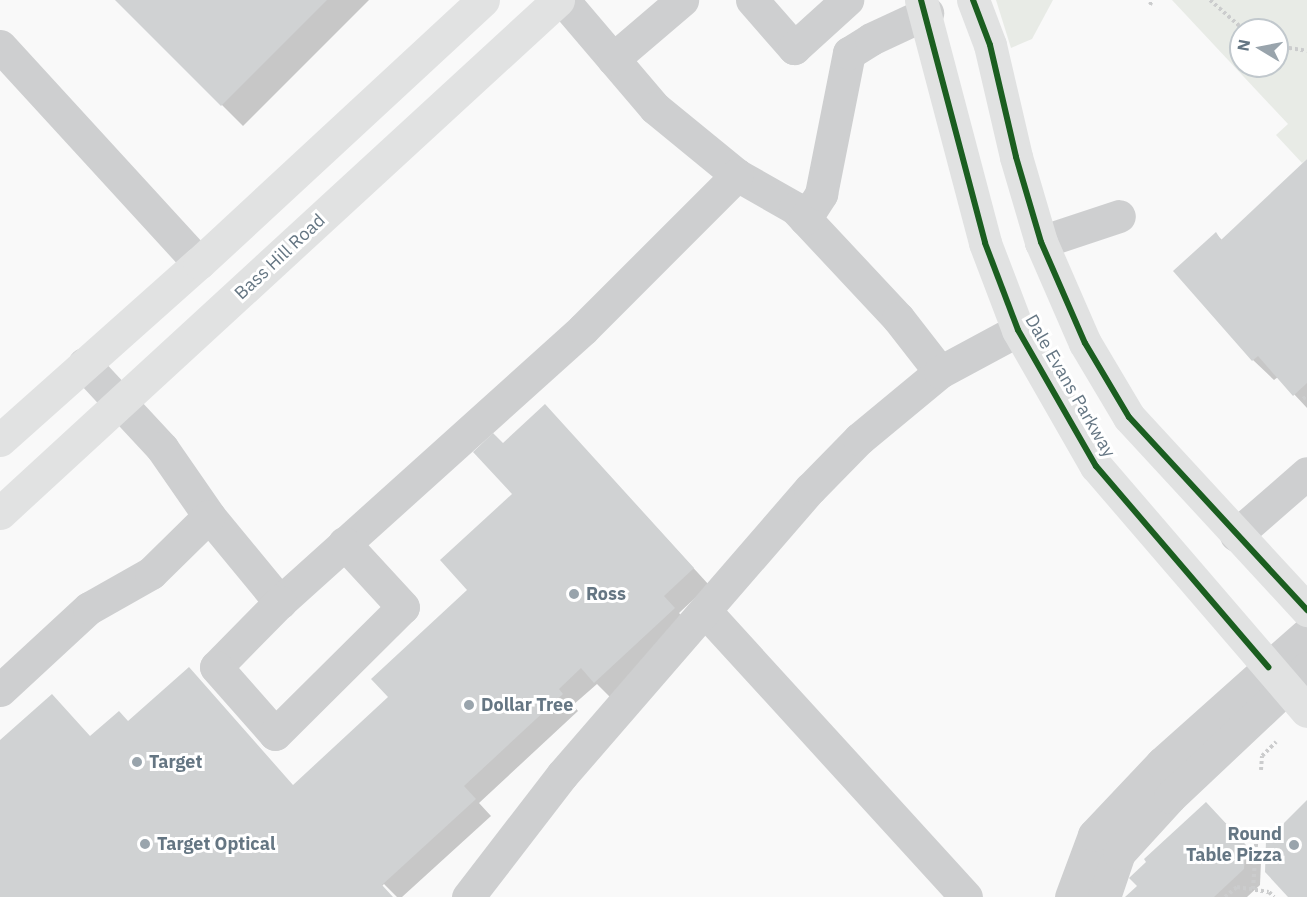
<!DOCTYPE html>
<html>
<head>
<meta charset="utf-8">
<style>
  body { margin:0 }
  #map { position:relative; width:1307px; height:897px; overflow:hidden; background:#f9f9f9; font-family:"IBM Plex Sans",sans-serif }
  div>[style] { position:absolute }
  .green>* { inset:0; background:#e8ebe6 }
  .shadow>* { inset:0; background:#0003 }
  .building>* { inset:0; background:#d0d2d3 }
  .path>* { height:4px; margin-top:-2px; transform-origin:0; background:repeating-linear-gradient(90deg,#cbcccd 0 3px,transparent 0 6px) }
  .minor>* { height:33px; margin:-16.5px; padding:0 16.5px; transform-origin:16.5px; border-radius:16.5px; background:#cecfd0 }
  .major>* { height:33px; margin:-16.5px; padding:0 16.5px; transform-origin:16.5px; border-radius:16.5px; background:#e1e2e2 }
  .cycleway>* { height:6px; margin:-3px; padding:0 3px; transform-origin:3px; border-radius:3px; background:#1b5e20 }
  .dots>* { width:16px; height:16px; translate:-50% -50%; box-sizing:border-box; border:3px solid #fff; border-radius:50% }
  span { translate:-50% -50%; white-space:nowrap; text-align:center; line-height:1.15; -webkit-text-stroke:6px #fff; paint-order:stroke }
  .street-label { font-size:18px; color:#657683 }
  .poi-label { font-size:18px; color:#657683; font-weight:700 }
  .left { translate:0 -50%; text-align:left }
  .right { translate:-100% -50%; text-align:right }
  .north { position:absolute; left:1229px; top:18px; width:60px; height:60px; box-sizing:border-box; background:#fff; border:2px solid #c1c8cd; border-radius:50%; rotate:280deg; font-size:16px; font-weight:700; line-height:24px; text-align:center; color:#657683 }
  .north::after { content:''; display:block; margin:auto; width:21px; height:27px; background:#99a4ac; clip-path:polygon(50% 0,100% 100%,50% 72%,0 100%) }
</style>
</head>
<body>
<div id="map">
  <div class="green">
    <div style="clip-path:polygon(996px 0,1053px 0,1032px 39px,1011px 48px)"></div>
    <div style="clip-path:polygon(evenodd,1172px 0,1307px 0,1307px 159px,1302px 163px,1276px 135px,1288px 124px,1172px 0,1241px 30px,1277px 30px,1277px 66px,1241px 66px,1241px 30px)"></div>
  </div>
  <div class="shadow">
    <div style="clip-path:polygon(117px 0,369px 0,243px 126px)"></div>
    <div style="clip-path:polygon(1307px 163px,1307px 408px,1278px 377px,1274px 380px,1253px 360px,1216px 234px,1222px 240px)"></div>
    <div style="clip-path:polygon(560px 422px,709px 585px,679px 613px,690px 625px,611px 698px,597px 684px,573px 705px,578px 711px,479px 803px,491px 816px,402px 897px,397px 897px,384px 884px,382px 886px,392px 897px,0 897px,0 742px,90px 738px,128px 723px,294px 786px,390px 697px,470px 591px,514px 494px,503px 444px)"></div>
    <div style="clip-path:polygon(1222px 820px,1261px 862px,1260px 885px,1247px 897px,1127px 897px)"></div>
  </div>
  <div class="building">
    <div style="clip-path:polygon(115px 0,327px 0,221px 106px)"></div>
    <div style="clip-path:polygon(1307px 159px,1307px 383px,1293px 396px,1258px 356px,1252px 361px,1173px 271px,1216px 232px,1221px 240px)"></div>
    <div style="clip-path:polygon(545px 404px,694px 568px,664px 596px,675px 608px,594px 683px,581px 668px,559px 689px,563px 694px,464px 786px,476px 799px,382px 885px,393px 897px,0 897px,0 740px,52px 694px,90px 736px,119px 711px,128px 721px,189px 667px,293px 785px,388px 697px,371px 679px,467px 590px,440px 560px,512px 494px,473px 452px,493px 433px,503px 443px)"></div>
    <div style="clip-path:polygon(1307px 800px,1307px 897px,1288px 897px,1265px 872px,1266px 841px)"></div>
    <div style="clip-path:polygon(1206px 802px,1246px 845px,1244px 869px,1214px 897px,1125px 897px,1137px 886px,1129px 878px,1146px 862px,1144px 859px)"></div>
  </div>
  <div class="path">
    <div style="left:1210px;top:0;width:45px;rotate:41.4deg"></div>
    <div style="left:1150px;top:5px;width:5px;rotate:-68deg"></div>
    <div style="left:1277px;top:46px;width:30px;rotate:9deg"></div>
    <div style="left:1303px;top:399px;width:5px;rotate:-37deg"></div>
    <div style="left:1261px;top:770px;width:14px;rotate:-86deg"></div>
    <div style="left:1262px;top:756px;width:20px;rotate:-45deg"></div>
    <div style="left:1253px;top:889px;width:58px;rotate:-86.1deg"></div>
    <div style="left:1225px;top:897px;width:16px;rotate:-40deg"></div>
    <div style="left:1237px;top:887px;width:32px;rotate:9deg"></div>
    <div style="left:1269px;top:892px;width:7px;rotate:45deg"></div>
  </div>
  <div class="minor">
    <div style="left:563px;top:0;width:142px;rotate:49.6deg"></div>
    <div style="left:655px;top:108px;width:106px;rotate:39.3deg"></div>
    <div style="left:737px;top:175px;width:67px;rotate:29.6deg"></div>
    <div style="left:795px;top:208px;width:151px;rotate:46.9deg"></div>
    <div style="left:898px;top:318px;width:68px;rotate:52.1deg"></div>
    <div style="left:752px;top:0;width:64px;rotate:48.8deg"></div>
    <div style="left:794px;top:48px;width:72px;rotate:-42.2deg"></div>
    <div style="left:0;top:46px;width:294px;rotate:47.5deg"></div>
    <div style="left:613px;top:59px;width:91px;rotate:-40.5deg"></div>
    <div style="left:805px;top:219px;width:30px;rotate:-57deg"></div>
    <div style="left:821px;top:194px;width:144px;rotate:-78.8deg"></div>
    <div style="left:849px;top:53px;width:26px;rotate:-32deg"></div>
    <div style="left:871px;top:39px;width:62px;rotate:-24.9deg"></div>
    <div style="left:1041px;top:242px;width:82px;rotate:-18.4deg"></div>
    <div style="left:84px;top:364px;width:115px;rotate:47.1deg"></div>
    <div style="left:162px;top:448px;width:83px;rotate:55.3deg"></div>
    <div style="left:209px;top:516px;width:112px;rotate:50.5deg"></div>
    <div style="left:280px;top:602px;width:408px;rotate:-42deg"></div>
    <div style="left:583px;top:329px;width:218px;rotate:-45deg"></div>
    <div style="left:1236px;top:535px;width:94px;rotate:-41.1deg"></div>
    <div style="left:280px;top:602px;width:91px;rotate:134.6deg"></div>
    <div style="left:216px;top:667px;width:89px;rotate:48.6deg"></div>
    <div style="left:275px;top:734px;width:180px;rotate:-44.8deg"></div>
    <div style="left:403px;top:607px;width:87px;rotate:-132.7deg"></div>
    <div style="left:705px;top:611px;width:387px;rotate:47.6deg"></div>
    <div style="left:0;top:690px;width:121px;rotate:-42.7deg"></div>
    <div style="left:89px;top:608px;width:71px;rotate:-29.4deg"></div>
    <div style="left:151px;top:573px;width:81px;rotate:-44.5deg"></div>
    <div style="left:468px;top:897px;width:154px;rotate:-52.4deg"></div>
    <div style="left:562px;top:775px;width:379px;rotate:-49.1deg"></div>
    <div style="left:810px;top:489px;width:70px;rotate:-45.6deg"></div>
    <div style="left:859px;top:439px;width:105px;rotate:-39.6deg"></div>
    <div style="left:940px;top:372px;width:89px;rotate:-28.3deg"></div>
    <div style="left:1071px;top:897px;width:66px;rotate:-69.6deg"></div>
    <div style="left:1094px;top:835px;width:99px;rotate:-46.6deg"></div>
    <div style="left:1162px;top:763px;width:194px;rotate:-41.7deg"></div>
    <div style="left:1104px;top:897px;width:46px;rotate:-71.2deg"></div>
    <div style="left:1119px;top:853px;width:76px;rotate:-47.7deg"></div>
    <div style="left:1170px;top:797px;width:188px;rotate:-43.3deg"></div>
  </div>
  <div class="major">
    <div style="left:921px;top:0;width:251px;rotate:75.2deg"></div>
    <div style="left:985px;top:243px;width:93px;rotate:69.2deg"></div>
    <div style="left:1018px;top:330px;width:157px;rotate:60.2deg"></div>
    <div style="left:1096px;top:466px;width:323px;rotate:49.3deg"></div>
    <div style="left:973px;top:0;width:48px;rotate:69.3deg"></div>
    <div style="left:990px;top:45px;width:115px;rotate:76.9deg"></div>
    <div style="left:1016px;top:157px;width:89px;rotate:73.6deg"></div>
    <div style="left:1041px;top:242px;width:110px;rotate:66.5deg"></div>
    <div style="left:1085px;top:343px;width:86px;rotate:59.3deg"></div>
    <div style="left:1129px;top:417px;width:263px;rotate:47.3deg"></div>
    <div style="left:0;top:440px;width:266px;rotate:-41.7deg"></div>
    <div style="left:199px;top:263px;width:387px;rotate:-42.8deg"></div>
    <div style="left:0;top:513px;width:758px;rotate:-42.59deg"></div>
  </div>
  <div class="cycleway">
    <div style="left:921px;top:0;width:251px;rotate:75.2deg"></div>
    <div style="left:985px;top:243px;width:93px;rotate:69.2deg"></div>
    <div style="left:1018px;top:330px;width:157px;rotate:60.2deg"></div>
    <div style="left:1096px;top:466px;width:265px;rotate:49.4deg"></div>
    <div style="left:973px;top:0;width:48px;rotate:69.3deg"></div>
    <div style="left:990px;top:45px;width:115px;rotate:76.9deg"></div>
    <div style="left:1016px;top:157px;width:89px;rotate:73.6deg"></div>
    <div style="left:1041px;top:242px;width:110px;rotate:66.5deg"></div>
    <div style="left:1085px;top:343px;width:86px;rotate:59.3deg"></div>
    <div style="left:1129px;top:417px;width:263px;rotate:47.3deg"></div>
  </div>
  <div class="dots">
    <div style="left:574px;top:594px;background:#99a4ac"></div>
    <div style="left:469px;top:705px;background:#99a4ac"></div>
    <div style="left:137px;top:762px;background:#99a4ac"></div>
    <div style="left:145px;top:844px;background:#99a4ac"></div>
    <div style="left:1294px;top:845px;background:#99a4ac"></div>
  </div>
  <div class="street-label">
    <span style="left:280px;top:257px;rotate:-43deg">Bass Hill Road</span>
    <span style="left:1070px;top:386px;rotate:60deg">Dale Evans Parkway</span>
  </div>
  <div class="poi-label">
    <span class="left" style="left:586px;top:594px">Ross</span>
    <span class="left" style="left:481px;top:705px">Dollar Tree</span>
    <span class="left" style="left:149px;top:762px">Target</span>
    <span class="right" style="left:1282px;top:845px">Round<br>Table Pizza</span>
    <span class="left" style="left:157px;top:844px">Target Optical</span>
  </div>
  <div class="north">N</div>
</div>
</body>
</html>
